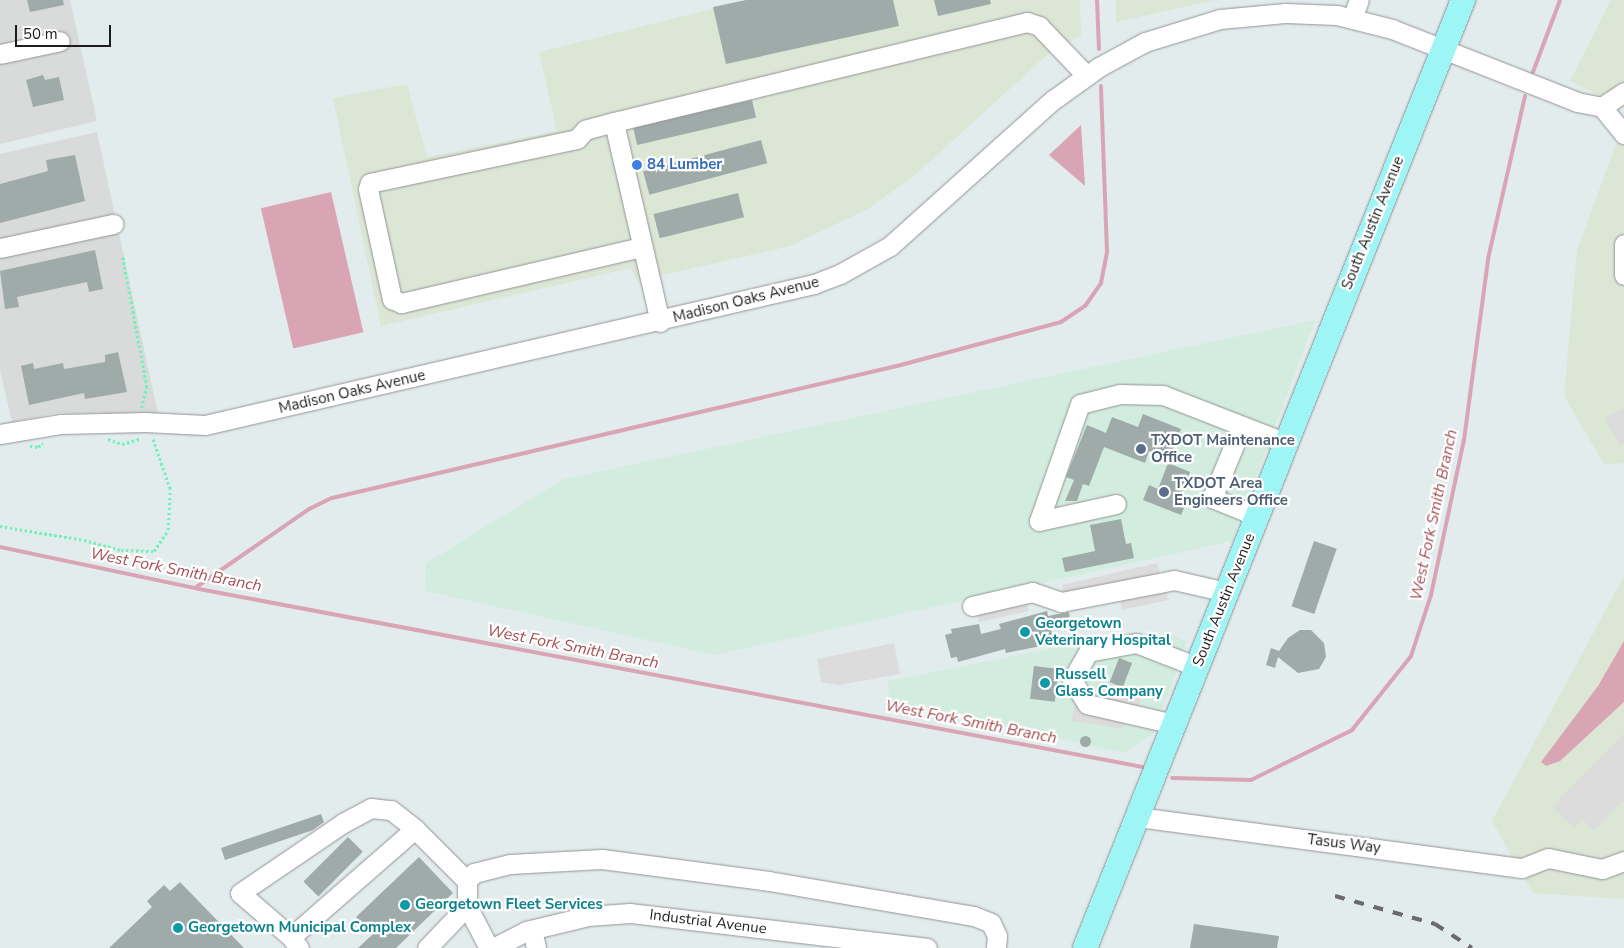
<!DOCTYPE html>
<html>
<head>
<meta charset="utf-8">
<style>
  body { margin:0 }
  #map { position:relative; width:1624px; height:948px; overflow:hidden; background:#e2eced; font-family:"Nunito Sans",sans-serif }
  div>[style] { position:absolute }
  .residential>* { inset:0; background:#d9dada }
  .commercial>* { inset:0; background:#d2eddf }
  .industrial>* { inset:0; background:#dbe6d5 }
  .parking>* { inset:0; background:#dcdcdc; transform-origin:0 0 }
  .water>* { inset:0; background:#d9a5b5; transform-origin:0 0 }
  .stream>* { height:4px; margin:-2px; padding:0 2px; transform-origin:2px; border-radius:2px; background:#d9a5b5 }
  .building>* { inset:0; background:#9eaba9; transform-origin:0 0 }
  .round { border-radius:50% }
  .path>* { height:2.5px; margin-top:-1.25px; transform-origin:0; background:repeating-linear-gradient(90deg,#6ef2b7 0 2.5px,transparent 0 5px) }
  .roads { filter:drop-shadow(0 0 1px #939393) drop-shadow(0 0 1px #939393) }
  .minor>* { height:19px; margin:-9.5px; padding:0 9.5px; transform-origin:9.5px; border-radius:9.5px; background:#fff }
  .major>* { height:24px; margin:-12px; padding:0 12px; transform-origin:12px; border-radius:12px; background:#9ef5f6 }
  .rail>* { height:4px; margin-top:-2px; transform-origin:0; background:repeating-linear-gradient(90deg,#6a6a6a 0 10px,transparent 0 20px) }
  .dots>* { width:14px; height:14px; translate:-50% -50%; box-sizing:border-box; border:2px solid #fff; border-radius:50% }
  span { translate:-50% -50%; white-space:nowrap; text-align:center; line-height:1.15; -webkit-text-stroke:4.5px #fff; paint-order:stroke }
  .shop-label { font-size:15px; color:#366cbe; font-weight:700 }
  .left { translate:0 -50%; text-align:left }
  .street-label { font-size:15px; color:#1c1c1c }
  .service-label { font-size:15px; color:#4e5e75; font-weight:700 }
  .culture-label { font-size:15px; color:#0d838f; font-weight:700 }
  .water-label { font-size:16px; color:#a64e52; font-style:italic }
  .scale { position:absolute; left:15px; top:25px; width:96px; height:22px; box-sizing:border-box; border:2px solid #1c1c1c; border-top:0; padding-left:6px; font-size:15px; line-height:18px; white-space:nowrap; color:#1c1c1c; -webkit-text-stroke:4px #fff; paint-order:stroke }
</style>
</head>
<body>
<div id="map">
  <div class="residential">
    <div style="clip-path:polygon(0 0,70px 0,97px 121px,0 144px)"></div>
    <div style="clip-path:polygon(97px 132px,158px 414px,58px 413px,12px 422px,0 370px,0 154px)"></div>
  </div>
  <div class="commercial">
    <div style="clip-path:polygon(1315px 320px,1232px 541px,715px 655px,425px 591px,426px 563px,564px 479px)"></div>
    <div style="clip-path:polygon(1129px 633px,1171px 635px,1187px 641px,1154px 733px,1124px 753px,889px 701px,888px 681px)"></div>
  </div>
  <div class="industrial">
    <div style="clip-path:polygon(748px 0,1080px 0,1081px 35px,1047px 55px,916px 174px,868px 209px,790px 246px,637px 281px,631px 268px,381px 326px,333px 98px,407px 84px,427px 157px,557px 131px,539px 52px)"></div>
    <div style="clip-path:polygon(1116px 0,1215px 0,1116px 22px)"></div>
    <div style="clip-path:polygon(1611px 0,1624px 0,1624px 108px,1570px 81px)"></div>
    <div style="clip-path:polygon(1624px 122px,1624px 463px,1604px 464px,1564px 396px,1577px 251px)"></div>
    <div style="clip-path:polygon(1624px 576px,1624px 899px,1533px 893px,1492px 821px)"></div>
  </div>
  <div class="parking">
    <div style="clip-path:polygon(1624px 408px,1624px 443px,1620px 445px,1604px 418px)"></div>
    <div style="clip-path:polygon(1157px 563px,1169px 600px,1122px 610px,1119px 596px,1067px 607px,1062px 585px)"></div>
    <div style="left:1027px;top:602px;width:9px;height:51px;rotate:77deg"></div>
    <div style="clip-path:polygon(894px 643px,900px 674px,839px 685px,821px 682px,817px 659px)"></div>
    <div style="clip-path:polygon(1101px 688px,1141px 694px,1139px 709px,1127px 707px,1123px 729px,1072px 721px,1075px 700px,1098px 703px)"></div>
    <div style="clip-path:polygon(1624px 734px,1624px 800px,1594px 831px,1582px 819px,1574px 828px,1552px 807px)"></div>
  </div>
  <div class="water">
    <div style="clip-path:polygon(1081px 125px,1085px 186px,1049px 155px)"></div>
    <div style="left:331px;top:192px;width:144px;height:72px;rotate:77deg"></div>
    <div style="clip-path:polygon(1624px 641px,1624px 702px,1560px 761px,1546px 766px,1541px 762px,1598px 686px)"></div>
  </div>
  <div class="stream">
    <div style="left:1097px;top:0;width:49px;rotate:87.7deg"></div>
    <div style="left:1533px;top:72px;width:77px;rotate:-69.4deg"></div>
    <div style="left:0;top:547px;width:203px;rotate:11.9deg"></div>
    <div style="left:199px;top:589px;width:961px;rotate:10.68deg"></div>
    <div style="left:195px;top:588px;width:139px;rotate:-34.7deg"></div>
    <div style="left:309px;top:509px;width:25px;rotate:-26deg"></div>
    <div style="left:332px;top:498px;width:580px;rotate:-13.15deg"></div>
    <div style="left:897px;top:366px;width:170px;rotate:-15deg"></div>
    <div style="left:1061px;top:322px;width:29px;rotate:-34deg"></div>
    <div style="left:1085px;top:306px;width:28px;rotate:-55deg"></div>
    <div style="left:1101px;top:283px;width:32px;rotate:-79deg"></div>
    <div style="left:1107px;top:252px;width:166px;rotate:-92.1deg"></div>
    <div style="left:1172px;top:778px;width:79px;rotate:1.5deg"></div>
    <div style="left:1251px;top:780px;width:113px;rotate:-26.3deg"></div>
    <div style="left:1352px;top:730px;width:95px;rotate:-51.4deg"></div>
    <div style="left:1411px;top:656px;width:64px;rotate:-71.8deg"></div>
    <div style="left:1431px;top:595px;width:158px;rotate:-78deg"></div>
    <div style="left:1464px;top:440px;width:183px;rotate:-82.4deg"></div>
    <div style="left:1488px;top:259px;width:167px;rotate:-77.2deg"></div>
  </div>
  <div class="building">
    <div style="clip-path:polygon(27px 0,63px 0,64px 5px,30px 12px)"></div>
    <div style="clip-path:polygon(746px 0,893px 0,899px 26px,726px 64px,713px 7px)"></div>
    <div style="clip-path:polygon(934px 0,990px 0,991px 4px,938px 16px)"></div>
    <div style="clip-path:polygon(43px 75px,45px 80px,59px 77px,64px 100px,33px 107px,26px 80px)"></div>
    <div style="left:752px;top:100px;width:18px;height:122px;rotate:77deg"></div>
    <div style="left:761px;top:140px;width:24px;height:122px;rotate:75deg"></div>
    <div style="clip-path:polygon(75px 155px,85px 201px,0 223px,0 184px,48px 171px,46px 160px)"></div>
    <div style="left:738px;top:193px;width:25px;height:87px;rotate:76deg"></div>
    <div style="clip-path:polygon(95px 250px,103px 289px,89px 292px,87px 282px,17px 297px,19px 307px,5px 309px,0 271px)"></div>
    <div style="clip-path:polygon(118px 352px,127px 392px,85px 399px,84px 393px,29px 405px,21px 366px,33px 363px,34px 369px,63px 363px,64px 369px,105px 362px,105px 355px)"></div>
    <div style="clip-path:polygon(1143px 414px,1181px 429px,1169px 459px,1149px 451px,1145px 463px,1104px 447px,1089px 486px,1083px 484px,1077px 501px,1065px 501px,1074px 480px,1066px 477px,1087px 425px,1106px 433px,1112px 417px,1138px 427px)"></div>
    <div style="clip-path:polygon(1168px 463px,1190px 472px,1181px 495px,1188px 498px,1181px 515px,1143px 500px,1149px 485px,1158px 489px)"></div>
    <div style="clip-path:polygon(1121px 519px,1126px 544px,1131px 543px,1134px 558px,1065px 572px,1062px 558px,1095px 551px,1090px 525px)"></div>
    <div style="left:1314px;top:541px;width:24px;height:69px;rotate:19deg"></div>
    <div style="clip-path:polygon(1047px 611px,1048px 616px,1069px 612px,1071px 625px,1051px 630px,1052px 635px,1045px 636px,1046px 645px,1006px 653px,1005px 649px,958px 662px,957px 657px,951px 658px,945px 635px,952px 633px,951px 629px,979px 624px,981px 634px,1001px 629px,999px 624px)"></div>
    <div style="clip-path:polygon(1300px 630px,1311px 630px,1324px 643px,1326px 657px,1319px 669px,1298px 673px,1278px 657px,1275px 668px,1266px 665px,1271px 648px,1279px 651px,1288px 638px)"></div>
    <div style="left:1119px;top:658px;width:14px;height:26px;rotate:21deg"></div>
    <div style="left:1034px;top:666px;width:25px;height:33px;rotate:7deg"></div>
    <div class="round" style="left:1079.5px;top:735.5px;width:11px;height:11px"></div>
    <div style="clip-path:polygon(321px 814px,324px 822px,313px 830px,225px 860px,221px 848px)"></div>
    <div style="left:348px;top:837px;width:21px;height:63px;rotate:45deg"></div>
    <div style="clip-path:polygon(419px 857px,453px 893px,396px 948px,358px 948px,373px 934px,356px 917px)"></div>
    <div style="clip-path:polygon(180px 882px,244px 948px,109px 948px,152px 907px,147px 901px,164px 885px,170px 891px)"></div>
    <div style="clip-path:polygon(1194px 924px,1279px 936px,1277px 948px,1190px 948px)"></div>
  </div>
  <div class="path">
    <div style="left:123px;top:257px;width:131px;rotate:79.5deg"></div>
    <div style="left:147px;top:386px;width:23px;rotate:103deg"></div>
    <div style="left:108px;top:439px;width:15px;rotate:20deg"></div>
    <div style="left:122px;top:444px;width:19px;rotate:-16deg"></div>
    <div style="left:30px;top:446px;width:8px;rotate:7deg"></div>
    <div style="left:38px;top:447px;width:6px;rotate:-39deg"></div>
    <div style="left:0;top:526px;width:85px;rotate:9.5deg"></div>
    <div style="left:84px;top:540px;width:38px;rotate:15deg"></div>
    <div style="left:121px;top:550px;width:33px;rotate:2deg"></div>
    <div style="left:154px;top:551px;width:25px;rotate:-56deg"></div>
    <div style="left:168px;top:530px;width:41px;rotate:-87.2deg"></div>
    <div style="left:170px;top:489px;width:55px;rotate:-109.1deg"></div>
  </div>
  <div class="roads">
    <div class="minor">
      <div style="left:1352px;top:18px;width:19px;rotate:-69deg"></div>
      <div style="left:0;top:54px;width:61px;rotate:-12.2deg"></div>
      <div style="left:1602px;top:107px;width:35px;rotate:51deg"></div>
      <div style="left:614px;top:122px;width:30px;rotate:165deg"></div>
      <div style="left:585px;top:130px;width:12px;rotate:132deg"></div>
      <div style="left:577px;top:139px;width:212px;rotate:168deg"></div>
      <div style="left:370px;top:183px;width:6px;rotate:108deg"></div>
      <div style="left:368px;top:189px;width:113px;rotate:77.7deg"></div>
      <div style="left:392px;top:299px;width:10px;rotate:24deg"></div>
      <div style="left:401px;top:303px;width:247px;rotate:-13.1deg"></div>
      <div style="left:1624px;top:244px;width:31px;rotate:90deg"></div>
      <div style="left:0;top:248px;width:116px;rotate:-12deg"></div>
      <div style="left:660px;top:322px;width:205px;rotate:-103deg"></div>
      <div style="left:614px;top:122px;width:425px;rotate:-13.6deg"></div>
      <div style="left:1027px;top:22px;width:13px;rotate:18deg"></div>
      <div style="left:1039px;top:26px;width:68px;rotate:46.2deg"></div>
      <div style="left:1242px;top:426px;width:78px;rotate:112.6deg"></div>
      <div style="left:1212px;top:498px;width:48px;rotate:21.8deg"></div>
      <div style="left:0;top:434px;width:62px;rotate:-9.3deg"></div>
      <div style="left:61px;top:424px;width:84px;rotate:-1.4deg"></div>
      <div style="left:145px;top:422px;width:60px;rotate:2.9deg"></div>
      <div style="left:205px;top:425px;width:625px;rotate:-13.04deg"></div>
      <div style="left:814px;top:284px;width:28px;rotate:-21deg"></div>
      <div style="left:840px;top:274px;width:57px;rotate:-29.2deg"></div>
      <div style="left:890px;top:246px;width:219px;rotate:-41.9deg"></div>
      <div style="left:1053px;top:100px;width:57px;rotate:-35.7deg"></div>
      <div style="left:1099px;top:67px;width:52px;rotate:-28.5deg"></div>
      <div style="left:1145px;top:42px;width:78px;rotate:-17deg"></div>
      <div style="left:1220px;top:19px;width:65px;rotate:-5.3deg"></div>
      <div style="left:1285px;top:13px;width:52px;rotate:2.2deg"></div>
      <div style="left:1337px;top:15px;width:57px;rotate:14.3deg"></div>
      <div style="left:1392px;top:29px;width:199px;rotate:21.5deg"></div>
      <div style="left:1577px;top:102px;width:25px;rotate:11deg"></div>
      <div style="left:1602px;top:107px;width:27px;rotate:-34deg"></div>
      <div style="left:1116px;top:504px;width:79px;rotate:167.6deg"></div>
      <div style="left:1039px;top:521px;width:124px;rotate:-70.7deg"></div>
      <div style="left:1080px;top:404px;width:41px;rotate:-14deg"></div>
      <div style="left:1120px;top:394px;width:43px;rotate:1.3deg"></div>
      <div style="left:1163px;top:395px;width:132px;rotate:21.3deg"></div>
      <div style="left:972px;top:606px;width:62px;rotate:-13.1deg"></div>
      <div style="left:1032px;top:592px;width:31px;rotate:19deg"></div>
      <div style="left:1061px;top:602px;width:115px;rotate:-11deg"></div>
      <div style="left:1174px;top:580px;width:54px;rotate:12.8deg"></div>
      <div style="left:1174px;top:724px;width:89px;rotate:-167.1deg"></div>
      <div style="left:1087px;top:704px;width:28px;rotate:-122deg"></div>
      <div style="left:1072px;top:680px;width:32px;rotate:-60deg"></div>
      <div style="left:1088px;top:652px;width:49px;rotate:-10.6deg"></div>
      <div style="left:1136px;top:643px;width:66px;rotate:21.2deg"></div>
      <div style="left:1138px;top:817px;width:387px;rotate:7.6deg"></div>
      <div style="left:1522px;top:868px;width:28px;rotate:-21deg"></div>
      <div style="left:1548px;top:858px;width:55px;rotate:11.5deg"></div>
      <div style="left:1602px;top:869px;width:23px;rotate:-20deg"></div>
      <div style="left:467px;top:906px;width:25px;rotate:-90deg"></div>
      <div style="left:467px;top:881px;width:11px;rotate:-49deg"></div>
      <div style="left:474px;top:873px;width:37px;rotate:-14deg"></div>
      <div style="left:510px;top:864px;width:92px;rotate:-3.1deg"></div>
      <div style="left:602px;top:859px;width:168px;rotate:7.5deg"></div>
      <div style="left:769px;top:881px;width:208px;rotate:9.7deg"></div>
      <div style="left:974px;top:916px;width:18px;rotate:22deg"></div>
      <div style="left:991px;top:923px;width:14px;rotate:65deg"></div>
      <div style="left:997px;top:936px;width:12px;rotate:95deg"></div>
      <div style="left:532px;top:930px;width:18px;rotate:77deg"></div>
      <div style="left:291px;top:937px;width:164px;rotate:-41.1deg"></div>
      <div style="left:299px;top:948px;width:14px;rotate:-126deg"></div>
      <div style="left:291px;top:937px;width:67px;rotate:-139.2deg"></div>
      <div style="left:240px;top:893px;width:125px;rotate:-34.2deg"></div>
      <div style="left:343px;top:823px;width:32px;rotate:-28deg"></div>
      <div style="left:371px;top:808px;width:20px;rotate:6deg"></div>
      <div style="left:391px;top:810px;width:31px;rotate:38deg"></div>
      <div style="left:415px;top:829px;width:74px;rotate:45deg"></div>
      <div style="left:427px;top:948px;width:58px;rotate:-46.4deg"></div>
      <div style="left:467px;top:906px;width:47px;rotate:62.4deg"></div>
      <div style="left:493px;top:948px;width:37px;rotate:-27deg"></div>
      <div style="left:526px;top:931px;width:64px;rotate:-13.6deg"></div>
      <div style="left:588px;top:916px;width:42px;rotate:-4.1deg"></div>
      <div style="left:630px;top:913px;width:299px;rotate:6.7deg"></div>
    </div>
    <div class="major">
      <div style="left:1085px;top:948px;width:1021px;rotate:-68.26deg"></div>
    </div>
  </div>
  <div class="rail">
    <div style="left:1335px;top:896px;width:104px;rotate:15.6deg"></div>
    <div style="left:1435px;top:924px;width:44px;rotate:33deg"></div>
  </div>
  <div class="dots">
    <div style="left:637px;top:165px;background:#3f7fe0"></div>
    <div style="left:1141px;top:449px;background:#5c6f8a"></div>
    <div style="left:1164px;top:492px;background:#5c6f8a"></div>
    <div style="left:1025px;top:632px;background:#0f9aa8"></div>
    <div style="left:1045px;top:683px;background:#0f9aa8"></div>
    <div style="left:405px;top:905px;background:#0f9aa8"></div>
    <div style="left:178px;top:928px;background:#0f9aa8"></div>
  </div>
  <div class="shop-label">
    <span class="left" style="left:647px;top:165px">84 Lumber</span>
  </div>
  <div class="street-label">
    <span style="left:1373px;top:223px;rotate:-68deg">South Austin Avenue</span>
    <span style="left:746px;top:300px;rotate:-14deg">Madison Oaks Avenue</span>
    <span style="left:352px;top:392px;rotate:-13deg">Madison Oaks Avenue</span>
    <span style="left:1224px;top:600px;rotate:-68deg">South Austin Avenue</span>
    <span style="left:1344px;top:844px;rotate:7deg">Tasus Way</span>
    <span style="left:708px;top:922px;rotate:7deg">Industrial Avenue</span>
  </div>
  <div class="service-label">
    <span class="left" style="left:1151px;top:449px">TXDOT Maintenance<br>Office</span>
    <span class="left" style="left:1174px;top:492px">TXDOT Area<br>Engineers Office</span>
  </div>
  <div class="culture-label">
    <span class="left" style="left:1035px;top:632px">Georgetown<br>Veterinary Hospital</span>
    <span class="left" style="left:1055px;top:683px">Russell<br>Glass Company</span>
    <span class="left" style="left:415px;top:905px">Georgetown Fleet Services</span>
    <span class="left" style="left:188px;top:928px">Georgetown Municipal Complex</span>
  </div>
  <div class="water-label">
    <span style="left:1434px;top:515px;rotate:-78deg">West Fork Smith Branch</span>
    <span style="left:176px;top:570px;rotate:11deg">West Fork Smith Branch</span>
    <span style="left:573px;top:647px;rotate:11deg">West Fork Smith Branch</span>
    <span style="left:971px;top:722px;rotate:11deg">West Fork Smith Branch</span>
  </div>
  <div class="scale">50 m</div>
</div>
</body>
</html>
